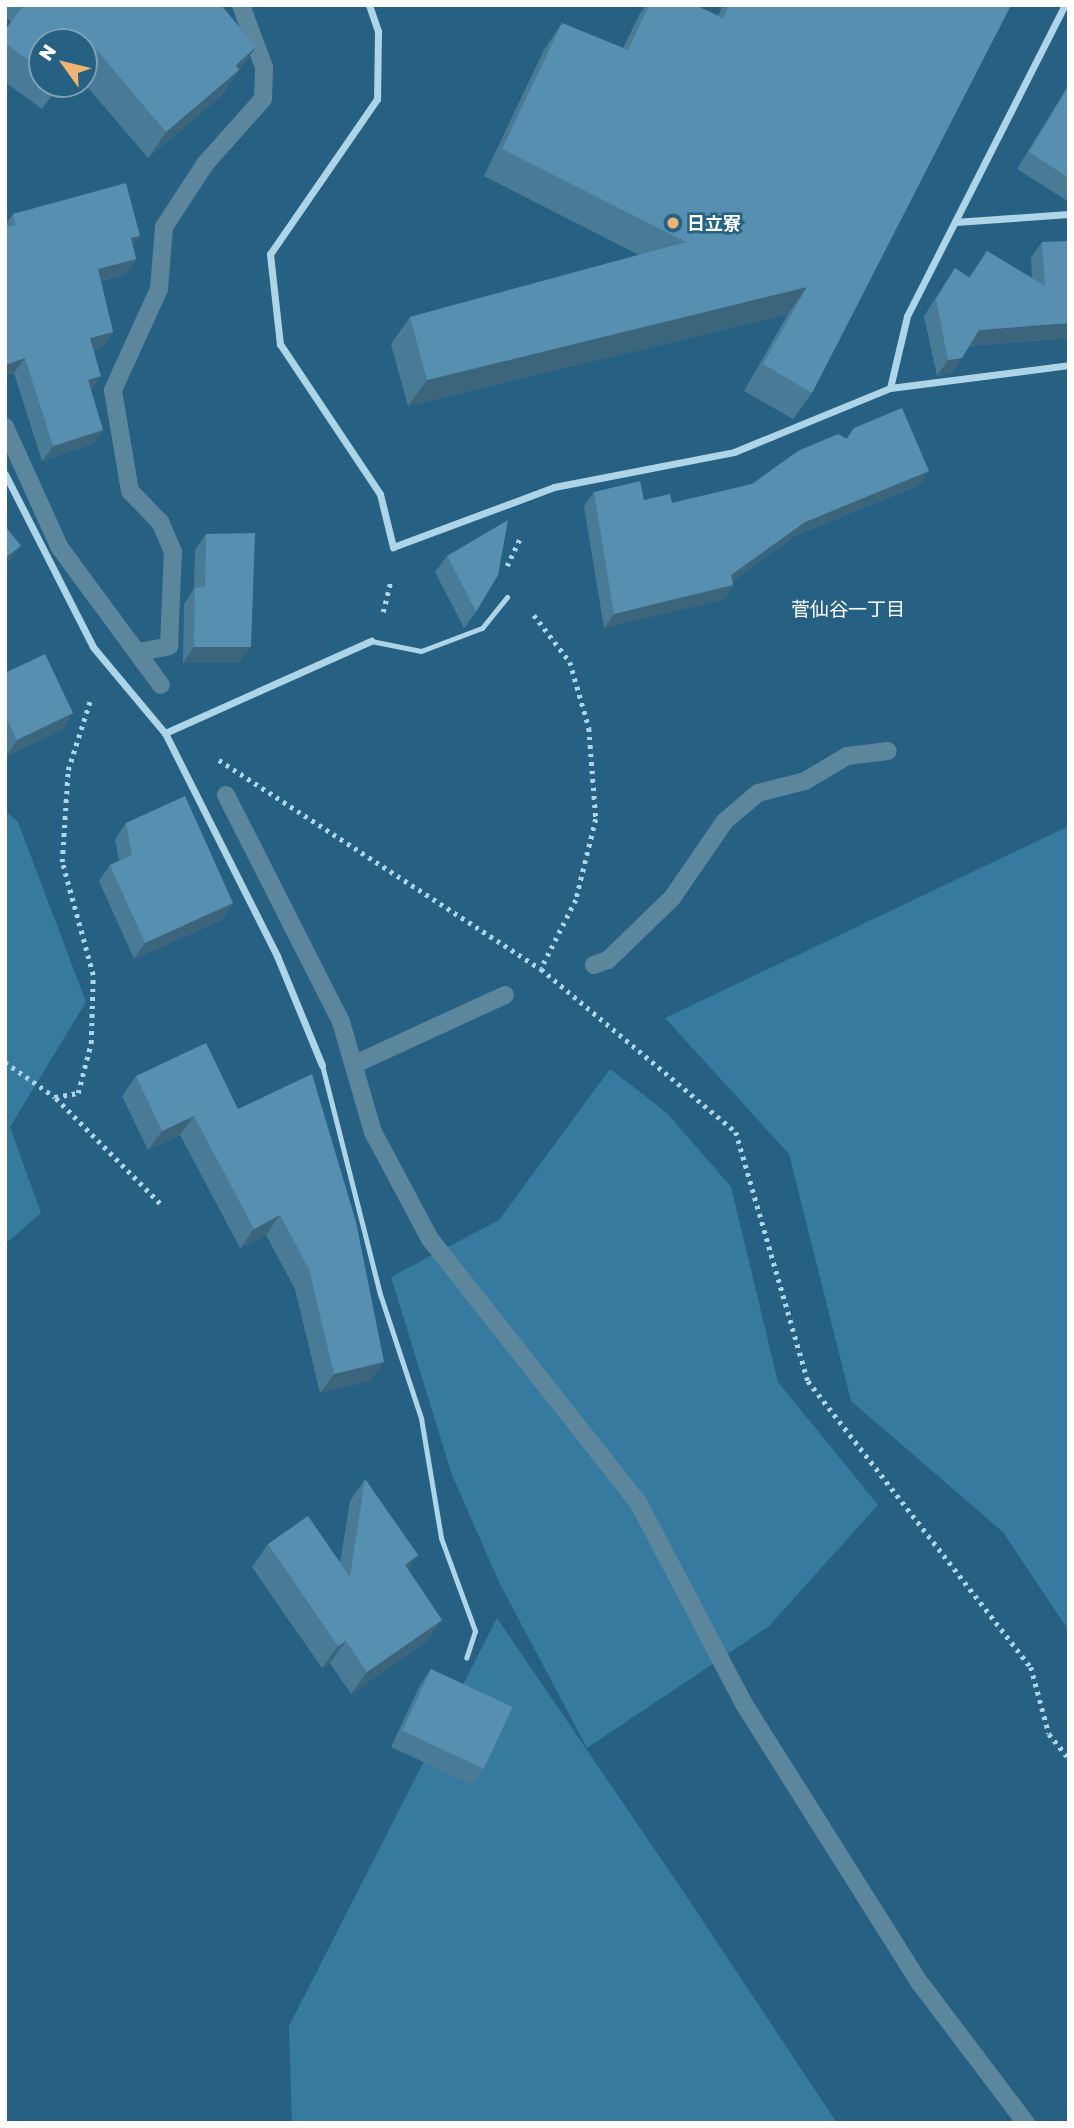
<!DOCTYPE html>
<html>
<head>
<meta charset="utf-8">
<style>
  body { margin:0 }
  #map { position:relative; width:1074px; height:2128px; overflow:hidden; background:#266183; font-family:"Golos Text","Noto Sans JP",sans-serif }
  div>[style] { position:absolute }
  .green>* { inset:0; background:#367a9f }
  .stream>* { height:18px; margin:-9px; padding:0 9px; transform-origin:9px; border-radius:9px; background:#5c869c }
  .path>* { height:4.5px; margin-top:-2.25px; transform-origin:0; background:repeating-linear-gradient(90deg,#aed4e7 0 3.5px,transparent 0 8.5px) }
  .lane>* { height:5px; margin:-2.5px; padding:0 2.5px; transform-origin:2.5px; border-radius:2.5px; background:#aed4e7 }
  .street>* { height:7px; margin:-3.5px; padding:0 3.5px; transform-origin:3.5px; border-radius:3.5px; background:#aed4e7 }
  .wall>* { inset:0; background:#4a7b96 }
  .shaded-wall>* { inset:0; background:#3c647a }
  .building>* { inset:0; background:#568faf; transform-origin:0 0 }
  .dots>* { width:19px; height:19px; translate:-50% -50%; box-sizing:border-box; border:4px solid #266183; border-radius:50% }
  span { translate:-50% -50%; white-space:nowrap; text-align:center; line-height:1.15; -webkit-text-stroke:5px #266183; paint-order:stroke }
  .poi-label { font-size:18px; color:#fff; font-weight:700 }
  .left { translate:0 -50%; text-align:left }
  .neighbourhood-label { font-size:19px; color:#fff }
  .frame { position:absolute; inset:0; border:7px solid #fff; pointer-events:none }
  .north { position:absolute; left:28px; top:28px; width:70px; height:70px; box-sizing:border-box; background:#266183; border:2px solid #7da0b5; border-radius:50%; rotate:304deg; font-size:19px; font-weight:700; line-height:28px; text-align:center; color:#fff }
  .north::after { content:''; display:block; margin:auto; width:24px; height:32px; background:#f1b373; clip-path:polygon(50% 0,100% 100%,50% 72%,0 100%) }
</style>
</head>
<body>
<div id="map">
  <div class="green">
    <div style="clip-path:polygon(5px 811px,18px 822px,86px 1002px,10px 1127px,41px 1213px,5px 1244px)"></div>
    <div style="clip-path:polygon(1069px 826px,1069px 1631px,1003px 1532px,851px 1401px,789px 1154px,665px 1018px)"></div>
    <div style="clip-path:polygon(610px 1069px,667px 1113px,731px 1187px,778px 1382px,878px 1505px,768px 1627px,587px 1748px,500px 1584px,452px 1475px,391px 1277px,499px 1220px)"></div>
    <div style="clip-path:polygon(497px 1618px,685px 1894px,837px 2123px,292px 2123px,289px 2026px)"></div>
  </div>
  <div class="stream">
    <div style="left:5px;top:427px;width:133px;rotate:65.6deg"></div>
    <div style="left:60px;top:548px;width:170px;rotate:53.6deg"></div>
    <div style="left:139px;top:652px;width:31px;rotate:-11deg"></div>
    <div style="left:169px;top:646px;width:94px;rotate:-87.6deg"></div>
    <div style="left:173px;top:552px;width:33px;rotate:-113deg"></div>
    <div style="left:160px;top:522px;width:43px;rotate:-134.1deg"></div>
    <div style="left:130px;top:491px;width:102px;rotate:-99.6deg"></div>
    <div style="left:113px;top:390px;width:111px;rotate:-65.5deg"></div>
    <div style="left:159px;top:289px;width:62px;rotate:-85.4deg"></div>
    <div style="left:164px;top:227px;width:75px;rotate:-56.9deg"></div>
    <div style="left:205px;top:164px;width:87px;rotate:-48.3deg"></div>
    <div style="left:263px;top:99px;width:32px;rotate:-88deg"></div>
    <div style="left:264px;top:67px;width:66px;rotate:-110.4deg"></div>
    <div style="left:226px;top:795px;width:254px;rotate:63.1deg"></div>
    <div style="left:341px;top:1022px;width:115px;rotate:73.8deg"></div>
    <div style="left:373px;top:1132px;width:121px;rotate:62deg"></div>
    <div style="left:430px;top:1239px;width:337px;rotate:51.7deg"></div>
    <div style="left:639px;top:1504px;width:226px;rotate:62.3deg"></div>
    <div style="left:744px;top:1704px;width:330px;rotate:57.8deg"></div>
    <div style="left:920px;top:1983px;width:176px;rotate:52.9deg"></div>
    <div style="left:594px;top:965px;width:15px;rotate:-20deg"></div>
    <div style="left:608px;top:960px;width:89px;rotate:-44.1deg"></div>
    <div style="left:672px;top:898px;width:93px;rotate:-55.5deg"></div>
    <div style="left:725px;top:821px;width:43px;rotate:-40.3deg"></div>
    <div style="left:758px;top:793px;width:49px;rotate:-14.3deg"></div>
    <div style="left:805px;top:781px;width:49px;rotate:-30.8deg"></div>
    <div style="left:847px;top:756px;width:41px;rotate:-7deg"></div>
    <div style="left:355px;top:1064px;width:165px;rotate:-24.7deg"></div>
  </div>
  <div class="path">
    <div style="left:507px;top:566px;width:33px;rotate:-65deg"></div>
    <div style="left:383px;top:612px;width:33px;rotate:-76deg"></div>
    <div style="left:534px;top:615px;width:59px;rotate:52.5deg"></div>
    <div style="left:570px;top:662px;width:69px;rotate:73.9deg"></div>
    <div style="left:589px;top:728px;width:91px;rotate:85.6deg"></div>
    <div style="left:596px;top:819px;width:83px;rotate:103.9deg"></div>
    <div style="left:576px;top:900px;width:77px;rotate:116.9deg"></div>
    <div style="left:219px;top:760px;width:384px;rotate:33deg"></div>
    <div style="left:541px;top:969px;width:254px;rotate:39.9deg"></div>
    <div style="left:736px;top:1132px;width:259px;rotate:73.9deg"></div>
    <div style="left:808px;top:1381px;width:363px;rotate:52.1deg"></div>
    <div style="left:1031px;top:1667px;width:69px;rotate:75deg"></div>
    <div style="left:1049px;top:1734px;width:32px;rotate:51deg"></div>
    <div style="left:5px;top:1062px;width:61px;rotate:35deg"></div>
    <div style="left:55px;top:1097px;width:23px;rotate:-10deg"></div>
    <div style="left:78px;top:1093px;width:52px;rotate:-75.4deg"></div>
    <div style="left:91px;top:1043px;width:68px;rotate:-88.3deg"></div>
    <div style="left:93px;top:975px;width:117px;rotate:-105.3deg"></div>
    <div style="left:62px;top:862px;width:92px;rotate:-86.3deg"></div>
    <div style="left:68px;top:770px;width:76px;rotate:-72.3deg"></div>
    <div style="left:56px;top:1098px;width:148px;rotate:45.3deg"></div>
  </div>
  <div class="lane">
    <div style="left:371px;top:641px;width:51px;rotate:11.3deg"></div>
    <div style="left:421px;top:651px;width:65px;rotate:-20.7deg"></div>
    <div style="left:482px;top:628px;width:40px;rotate:-51deg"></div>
    <div style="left:322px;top:1065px;width:236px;rotate:75.8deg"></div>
    <div style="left:380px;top:1294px;width:131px;rotate:71.7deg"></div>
    <div style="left:421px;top:1418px;width:122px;rotate:80.5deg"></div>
    <div style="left:441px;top:1538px;width:99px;rotate:69.9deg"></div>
    <div style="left:475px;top:1631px;width:28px;rotate:108deg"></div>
  </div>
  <div class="street">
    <div style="left:369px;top:5px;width:28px;rotate:71deg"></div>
    <div style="left:378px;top:31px;width:68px;rotate:90.8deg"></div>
    <div style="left:377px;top:99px;width:188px;rotate:124.6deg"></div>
    <div style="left:270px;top:254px;width:91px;rotate:83.7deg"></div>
    <div style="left:280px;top:344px;width:180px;rotate:56.3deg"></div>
    <div style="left:380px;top:494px;width:55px;rotate:76.2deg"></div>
    <div style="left:393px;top:547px;width:172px;rotate:-20.4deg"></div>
    <div style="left:554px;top:487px;width:183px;rotate:-11deg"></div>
    <div style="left:734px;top:452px;width:169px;rotate:-22.3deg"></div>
    <div style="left:890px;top:388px;width:74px;rotate:-76.7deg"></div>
    <div style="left:907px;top:316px;width:349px;rotate:-63.1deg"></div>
    <div style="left:955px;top:222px;width:114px;rotate:-4deg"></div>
    <div style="left:890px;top:388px;width:180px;rotate:-7.3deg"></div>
    <div style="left:5px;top:474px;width:194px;rotate:63deg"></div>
    <div style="left:93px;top:647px;width:112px;rotate:50.1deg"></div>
    <div style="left:165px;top:733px;width:250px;rotate:63.3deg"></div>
    <div style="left:277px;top:956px;width:118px;rotate:67.6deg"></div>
    <div style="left:165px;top:733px;width:226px;rotate:-24.1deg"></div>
  </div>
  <div class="wall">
    <div style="clip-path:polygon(5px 5px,221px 5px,256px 47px,221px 96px,148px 158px,84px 83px,84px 42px,42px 42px,42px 84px,60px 84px,42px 109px,5px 82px,5px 30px,11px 22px,5px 17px)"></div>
    <div style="clip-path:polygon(646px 5px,695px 5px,718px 16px,723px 5px,1011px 5px,812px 393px,793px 419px,744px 391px,788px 314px,408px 406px,391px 344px,410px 317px,639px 255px,484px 176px,544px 50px,562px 23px,623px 48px,639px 15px)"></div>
    <div style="clip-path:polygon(1069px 84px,1069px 202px,1017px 169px)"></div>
    <div style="clip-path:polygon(13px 214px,133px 246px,136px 259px,126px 274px,101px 281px,113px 332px,103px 347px,94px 350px,91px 391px,103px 430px,92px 444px,42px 461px,14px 373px,5px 376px,5px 225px)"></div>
    <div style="clip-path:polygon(1042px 242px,1069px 338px,969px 346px,951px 374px,937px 376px,924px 316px,955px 268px,969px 277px,987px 251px,1032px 278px,1031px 258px)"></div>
    <div style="clip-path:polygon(854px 428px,929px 471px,919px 485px,795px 536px,733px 581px,733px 585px,724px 599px,604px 628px,584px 506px,594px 492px,644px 500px,672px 503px,752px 484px,846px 439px)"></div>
    <div style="clip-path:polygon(206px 534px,239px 663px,183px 663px,184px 604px,194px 588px,195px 550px)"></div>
    <div style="clip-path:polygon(447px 556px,476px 612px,464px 628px,435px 572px)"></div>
    <div style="clip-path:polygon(5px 673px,73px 713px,62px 730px,6px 756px)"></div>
    <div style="clip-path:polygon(126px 823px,233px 903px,222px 920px,134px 959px,99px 881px,110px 865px,119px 861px,115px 839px)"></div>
    <div style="clip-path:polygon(136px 1076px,238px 1109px,370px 1381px,320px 1393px,295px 1289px,266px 1235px,240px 1248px,180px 1135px,148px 1150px,122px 1096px)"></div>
    <div style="clip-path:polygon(365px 1479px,418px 1555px,408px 1570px,442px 1620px,426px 1642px,351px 1694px,330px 1663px,322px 1668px,252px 1567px,268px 1544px,340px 1563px,350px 1501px)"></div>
    <div style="clip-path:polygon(431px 1669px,484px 1769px,473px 1785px,391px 1747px,420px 1685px)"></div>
  </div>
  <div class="shaded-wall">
    <div style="clip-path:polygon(256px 47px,221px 96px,148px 158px,166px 132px,236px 65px)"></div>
    <div style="clip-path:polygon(140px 236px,130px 250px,131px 238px)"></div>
    <div style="clip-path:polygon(136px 259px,126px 274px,88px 284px,98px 269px)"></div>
    <div style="clip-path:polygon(807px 287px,788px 314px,408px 406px,427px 380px)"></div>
    <div style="clip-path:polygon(1069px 323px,1069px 338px,967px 346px,979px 330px)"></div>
    <div style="clip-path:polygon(113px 332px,103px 347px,80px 353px,90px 338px)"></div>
    <div style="clip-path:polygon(25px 358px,14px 373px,5px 376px,5px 365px)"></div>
    <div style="clip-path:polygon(962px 358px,951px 374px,937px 376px,948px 360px)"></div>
    <div style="clip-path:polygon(101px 376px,91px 391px,88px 380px)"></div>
    <div style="clip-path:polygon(103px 430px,92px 444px,42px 461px,53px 446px)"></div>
    <div style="clip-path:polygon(929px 471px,919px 485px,795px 536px,725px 587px,733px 585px,724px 599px,604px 628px,614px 614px,731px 575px,805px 522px)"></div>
    <div style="clip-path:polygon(21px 546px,10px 561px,5px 565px,5px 558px)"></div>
    <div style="clip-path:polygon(194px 647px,251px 647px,239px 663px,183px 663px)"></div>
    <div style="clip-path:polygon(73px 713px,62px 730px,6px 756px,17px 740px)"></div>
    <div style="clip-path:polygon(233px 903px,222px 920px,134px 959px,145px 943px)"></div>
    <div style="clip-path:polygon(194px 1116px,180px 1135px,148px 1150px,162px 1131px)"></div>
    <div style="clip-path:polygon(280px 1215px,266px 1235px,240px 1248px,254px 1229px)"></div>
    <div style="clip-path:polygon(384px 1362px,370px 1381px,320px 1393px,334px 1374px)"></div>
    <div style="clip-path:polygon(418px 1555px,403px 1577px,405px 1565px)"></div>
    <div style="clip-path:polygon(442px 1620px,426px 1642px,351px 1694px,367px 1672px)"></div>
    <div style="clip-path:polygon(346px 1641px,330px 1663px,322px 1668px,338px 1646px)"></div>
  </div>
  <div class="building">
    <div style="clip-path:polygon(24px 5px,221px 5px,256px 47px,236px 65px,239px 70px,166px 132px,90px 42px,84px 51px,84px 42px,42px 42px,42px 70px,5px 43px,5px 30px)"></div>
    <div style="clip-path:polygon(649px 5px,695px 5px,723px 18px,729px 5px,1011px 5px,812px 393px,763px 364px,807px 287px,427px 380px,410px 317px,686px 242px,502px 149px,562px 23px,628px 50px)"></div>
    <div style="clip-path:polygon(1069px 86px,1069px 178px,1029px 152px)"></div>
    <div style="clip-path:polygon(126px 183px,140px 236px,131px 238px,136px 259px,98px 269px,113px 332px,90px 338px,101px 376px,88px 380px,103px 430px,53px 446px,25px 358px,5px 365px,5px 228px,16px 225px,13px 214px)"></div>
    <div style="clip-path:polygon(1069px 241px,1069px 323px,979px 330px,962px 358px,948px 360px,936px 299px,955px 268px,970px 278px,987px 251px,1045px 286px,1042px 242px)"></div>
    <div style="clip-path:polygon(902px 408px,929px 471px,805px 522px,731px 575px,733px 585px,614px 614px,594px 492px,640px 481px,644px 500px,670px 494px,672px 503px,752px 484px,798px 451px,838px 434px,847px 439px,854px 428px)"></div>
    <div style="clip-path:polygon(508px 520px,498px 575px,476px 612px,447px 556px)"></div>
    <div style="clip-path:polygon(5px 526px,21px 546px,5px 558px)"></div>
    <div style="clip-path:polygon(255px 533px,251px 647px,194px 647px,195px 588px,205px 587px,206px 534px)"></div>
    <div style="clip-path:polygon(45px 654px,73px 713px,17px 740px,5px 715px,5px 673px)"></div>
    <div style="clip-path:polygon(185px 796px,233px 903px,145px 943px,110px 865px,132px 855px,126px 823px)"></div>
    <div style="clip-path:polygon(206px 1043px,238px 1109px,312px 1074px,356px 1222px,384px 1362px,334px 1374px,309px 1269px,280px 1215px,254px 1229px,194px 1116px,162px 1131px,136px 1076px)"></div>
    <div style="clip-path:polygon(365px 1479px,418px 1555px,405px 1565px,442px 1620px,367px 1672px,346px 1641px,338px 1646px,268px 1544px,308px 1516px,350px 1577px)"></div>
    <div style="left:431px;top:1669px;width:90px;height:68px;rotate:25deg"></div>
  </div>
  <div class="dots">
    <div style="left:673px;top:223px;background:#f1b373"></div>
  </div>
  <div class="poi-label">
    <span class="left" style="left:687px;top:223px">日立寮</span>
  </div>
  <div class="neighbourhood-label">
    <span style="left:848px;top:609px">菅仙谷一丁目</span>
  </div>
  <div class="frame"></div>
  <div class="north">N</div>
</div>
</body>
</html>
